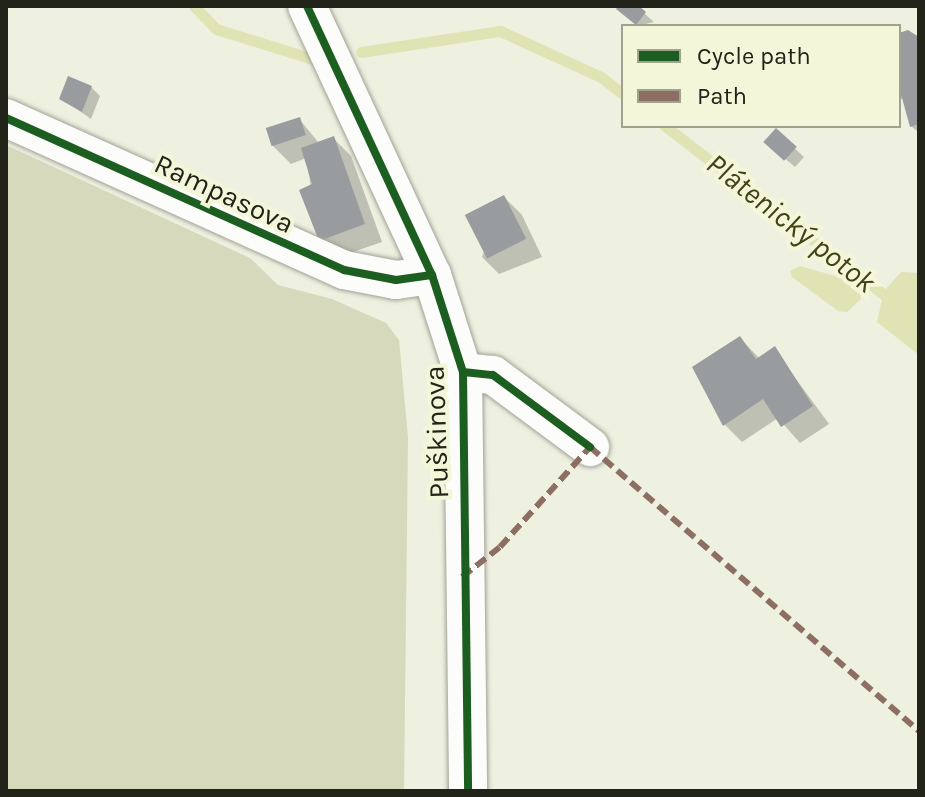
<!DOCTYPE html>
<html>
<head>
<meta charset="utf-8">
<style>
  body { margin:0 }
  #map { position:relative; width:925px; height:797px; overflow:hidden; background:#eef0e0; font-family:Karla,sans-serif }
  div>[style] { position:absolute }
  .green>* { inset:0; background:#d6d9bb }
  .water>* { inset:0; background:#e0e4b5 }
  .shadow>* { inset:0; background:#0003 }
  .stream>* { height:11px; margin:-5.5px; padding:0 5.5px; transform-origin:5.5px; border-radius:5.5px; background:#e0e4b5 }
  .building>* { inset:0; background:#999c9e; transform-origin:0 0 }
  .roads { filter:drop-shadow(0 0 2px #a1a296) drop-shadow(0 0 2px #a1a296) }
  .minor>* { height:38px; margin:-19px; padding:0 19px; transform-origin:19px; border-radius:19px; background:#fcfdfa }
  .quiet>* { height:6px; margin-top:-3px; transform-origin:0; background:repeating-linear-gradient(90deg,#8d6e63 0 12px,transparent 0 18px) }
  .cycleway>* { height:8px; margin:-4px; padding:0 4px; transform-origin:4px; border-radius:4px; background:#1b5e20 }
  span { translate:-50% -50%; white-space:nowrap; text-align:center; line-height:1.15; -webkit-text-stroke:8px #f4f6da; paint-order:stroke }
  .street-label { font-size:28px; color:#232419 }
  .water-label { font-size:30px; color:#404215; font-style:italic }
  .frame { position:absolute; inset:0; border:8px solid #232419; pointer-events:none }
  .legend { position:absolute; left:621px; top:24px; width:280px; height:104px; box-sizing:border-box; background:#f4f6da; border:2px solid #a0a28d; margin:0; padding:10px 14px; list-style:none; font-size:24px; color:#232419 }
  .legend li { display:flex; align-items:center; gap:16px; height:40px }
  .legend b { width:40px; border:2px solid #a0a28d }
</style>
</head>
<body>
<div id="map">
  <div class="green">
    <div style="clip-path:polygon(6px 145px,250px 258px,278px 285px,332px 299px,386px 323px,399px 340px,408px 437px,404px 791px,6px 791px)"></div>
  </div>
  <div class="water">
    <div style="clip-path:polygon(800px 266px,846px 279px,860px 287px,861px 299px,847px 312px,838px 311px,792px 277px,790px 271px)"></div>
    <div style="clip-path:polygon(901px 272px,919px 273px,919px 355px,877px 322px,884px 291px)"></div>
  </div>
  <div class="shadow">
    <div style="clip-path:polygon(621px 6px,636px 6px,654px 22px,637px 26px)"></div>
    <div style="clip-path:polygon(899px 35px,919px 39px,919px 133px,911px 126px,904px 98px,899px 100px)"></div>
    <div style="clip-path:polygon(91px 87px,100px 96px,91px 119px,61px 98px)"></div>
    <div style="clip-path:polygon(300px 120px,319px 143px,333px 138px,351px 156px,382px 242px,338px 257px,320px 239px,306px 158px,291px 164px,273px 146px)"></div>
    <div style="clip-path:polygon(776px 131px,804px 157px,795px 167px,775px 150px)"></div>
    <div style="clip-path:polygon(504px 197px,522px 215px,542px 257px,499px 274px,482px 257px)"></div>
    <div style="clip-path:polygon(740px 338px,760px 359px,774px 349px,829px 424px,800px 443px,778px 418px,742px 442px,725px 425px,694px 367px)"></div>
  </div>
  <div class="stream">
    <div style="left:194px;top:6px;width:32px;rotate:46deg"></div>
    <div style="left:216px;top:29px;width:102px;rotate:17.2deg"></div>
    <div style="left:361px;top:52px;width:141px;rotate:-8.6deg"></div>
    <div style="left:500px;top:31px;width:111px;rotate:24.5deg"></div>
    <div style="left:601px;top:77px;width:28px;rotate:38deg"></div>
    <div style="left:665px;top:126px;width:285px;rotate:37.6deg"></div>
    <div style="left:891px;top:300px;width:32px;rotate:28deg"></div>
  </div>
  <div class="building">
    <div style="clip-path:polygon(619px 6px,639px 6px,646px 12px,636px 25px,616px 9px)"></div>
    <div style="clip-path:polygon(908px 30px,919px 37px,919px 124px,910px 127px,899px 87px,899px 33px)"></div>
    <div style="clip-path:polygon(68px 76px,92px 86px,82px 112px,59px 99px)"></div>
    <div style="left:300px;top:117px;width:19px;height:36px;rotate:72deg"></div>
    <div style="left:776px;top:128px;width:28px;height:19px;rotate:42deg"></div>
    <div style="clip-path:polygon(334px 136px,365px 224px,319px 241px,299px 190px,312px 184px,301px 148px)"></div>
    <div style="left:504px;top:195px;width:49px;height:44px;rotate:63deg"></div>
    <div style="clip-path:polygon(740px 336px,756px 359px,775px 346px,813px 406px,781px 427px,763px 399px,723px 426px,692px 367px)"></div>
  </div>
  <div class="roads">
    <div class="minor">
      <div style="left:307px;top:6px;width:297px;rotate:65.1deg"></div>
      <div style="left:432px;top:275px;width:102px;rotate:72.3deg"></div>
      <div style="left:463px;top:372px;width:419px;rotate:89.3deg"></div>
      <div style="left:6px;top:118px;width:371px;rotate:24.2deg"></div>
      <div style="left:344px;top:270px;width:53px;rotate:10.9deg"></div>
      <div style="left:396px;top:280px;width:36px;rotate:-8deg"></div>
      <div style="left:463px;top:372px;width:30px;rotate:6deg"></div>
      <div style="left:493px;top:375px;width:121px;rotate:36.6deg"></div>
    </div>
  </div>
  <div class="quiet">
    <div style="left:462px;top:577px;width:48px;rotate:-38.3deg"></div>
    <div style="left:500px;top:547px;width:135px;rotate:-48deg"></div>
    <div style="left:590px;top:447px;width:435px;rotate:40.8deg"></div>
  </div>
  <div class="cycleway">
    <div style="left:307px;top:6px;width:297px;rotate:65.1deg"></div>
    <div style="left:432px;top:275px;width:102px;rotate:72.3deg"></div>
    <div style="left:463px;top:372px;width:419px;rotate:89.3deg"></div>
    <div style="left:6px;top:118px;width:371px;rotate:24.2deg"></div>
    <div style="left:344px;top:270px;width:53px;rotate:10.9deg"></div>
    <div style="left:396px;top:280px;width:36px;rotate:-8deg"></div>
    <div style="left:463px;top:372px;width:30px;rotate:6deg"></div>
    <div style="left:493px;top:375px;width:121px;rotate:36.6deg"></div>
  </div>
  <div class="street-label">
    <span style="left:224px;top:194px;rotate:25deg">Rampasova</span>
    <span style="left:437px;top:432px;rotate:-92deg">Puškinova</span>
  </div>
  <div class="water-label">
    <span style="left:791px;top:223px;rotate:38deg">Plátenický potok</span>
  </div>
  <div class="frame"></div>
  <ul class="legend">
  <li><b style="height:10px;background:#1b5e20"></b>Cycle path</li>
  <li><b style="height:10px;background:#8d6e63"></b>Path</li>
  </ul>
</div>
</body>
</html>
